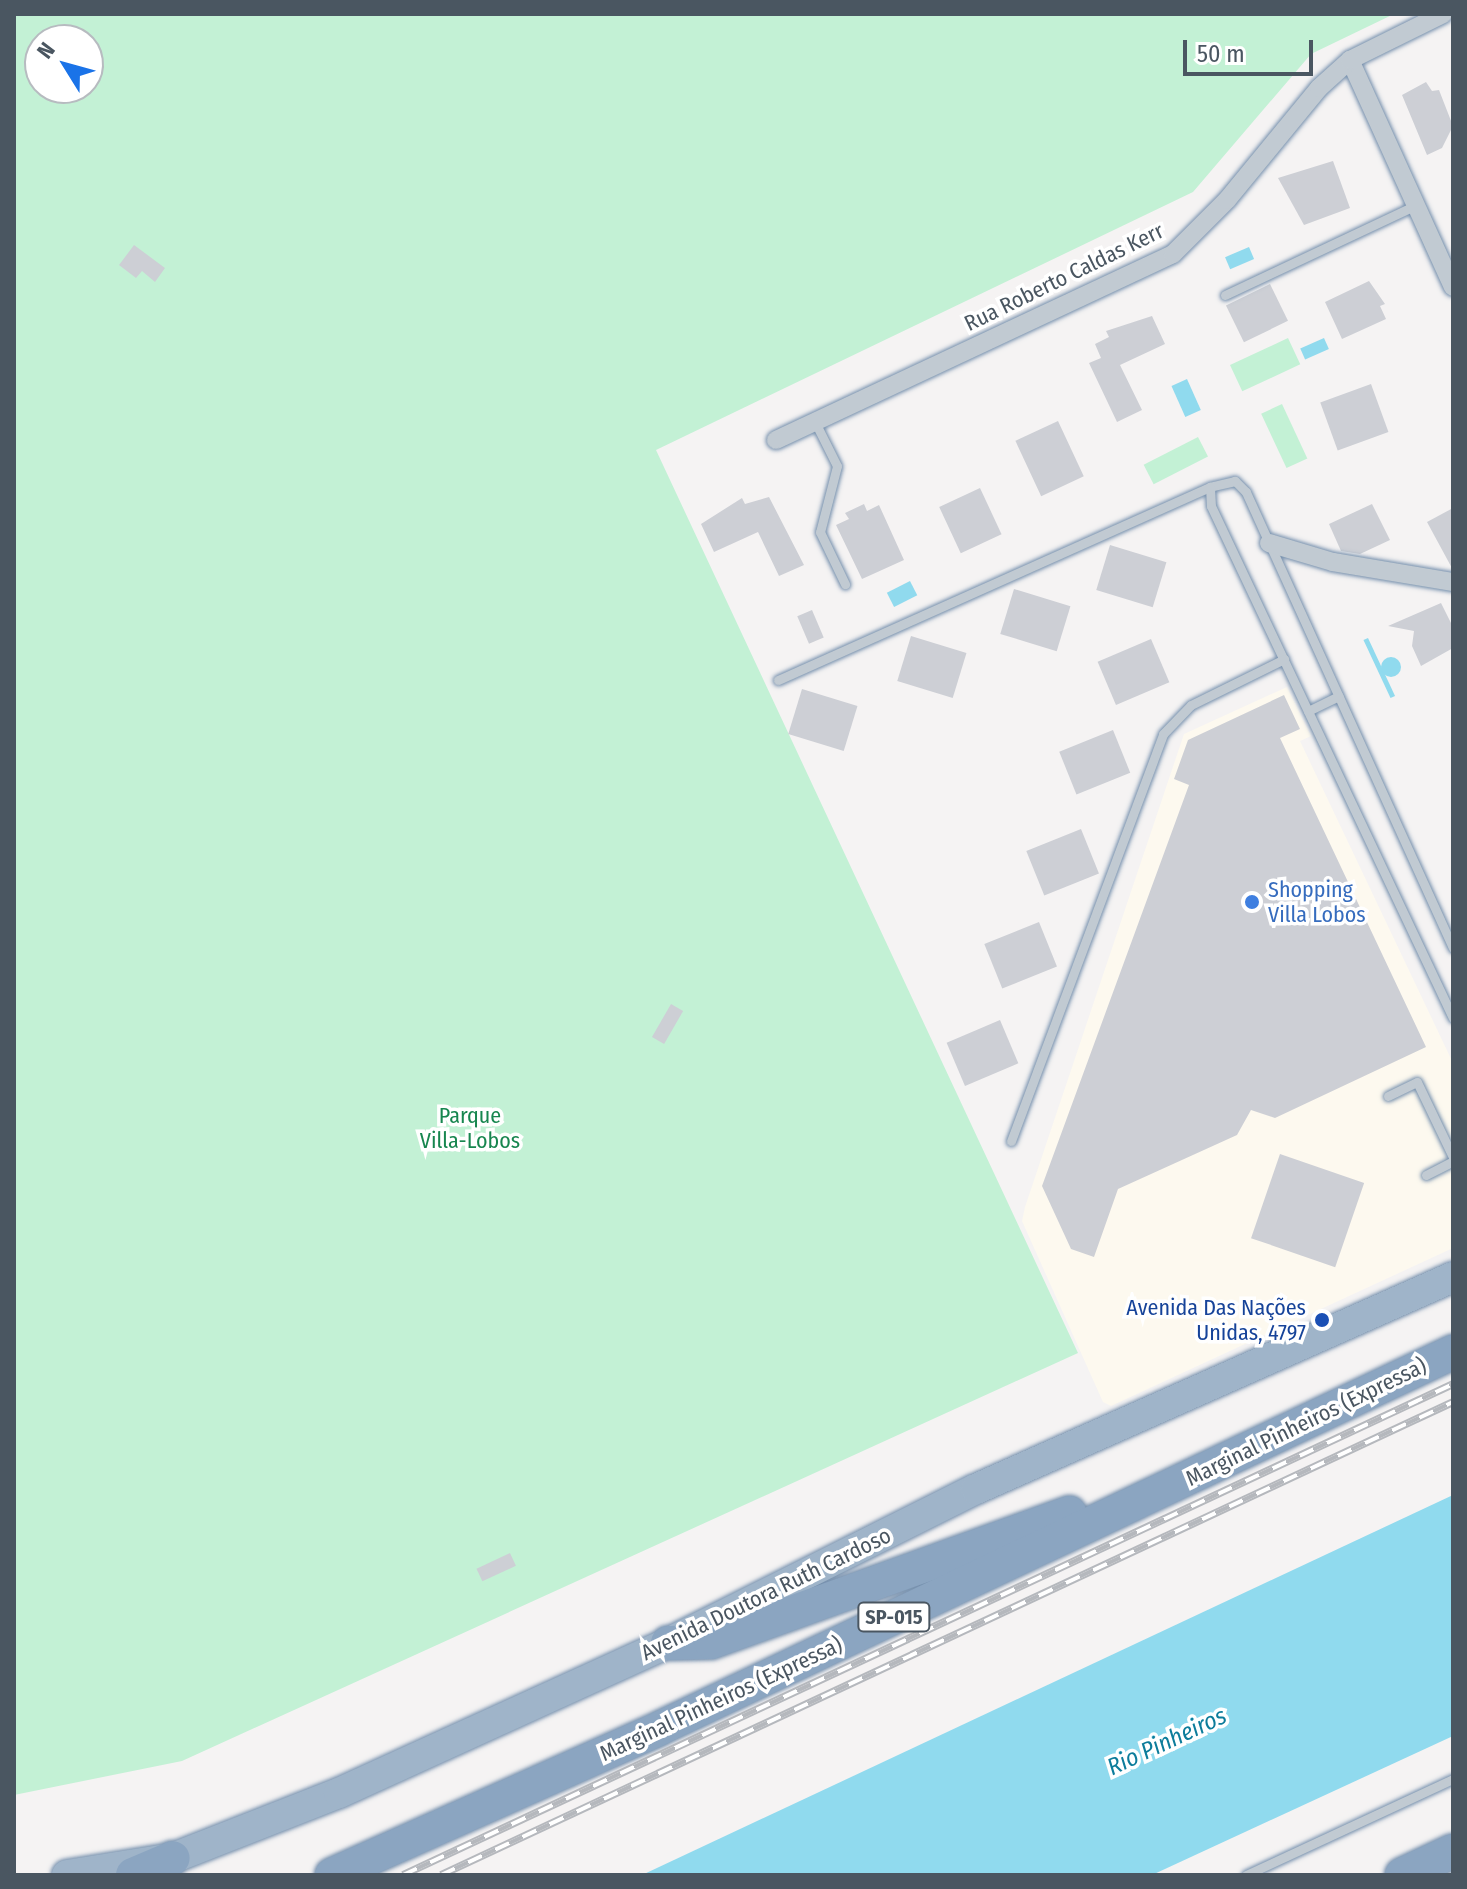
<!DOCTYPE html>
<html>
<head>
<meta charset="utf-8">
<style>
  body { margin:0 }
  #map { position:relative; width:1467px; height:1889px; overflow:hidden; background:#f5f3f3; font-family:"Fira Sans Condensed",sans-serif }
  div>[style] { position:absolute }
  .commercial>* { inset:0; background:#fdf9ef }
  .green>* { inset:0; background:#c3f1d5; transform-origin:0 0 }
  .water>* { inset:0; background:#90daee; transform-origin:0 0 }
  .round { border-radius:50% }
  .building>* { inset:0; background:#cdcfd5; transform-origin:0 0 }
  .roads { filter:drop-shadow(0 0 2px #7690ad) drop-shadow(0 0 2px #7690ad) }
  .service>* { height:9px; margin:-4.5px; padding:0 4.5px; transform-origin:4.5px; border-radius:4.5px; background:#c1cad2 }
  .minor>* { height:18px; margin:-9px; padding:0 9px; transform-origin:9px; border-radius:9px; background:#c1cad2 }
  .trunk>* { height:30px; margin:-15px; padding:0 15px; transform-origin:15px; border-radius:15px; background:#9fb4c9 }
  .motorway>* { height:34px; margin:-17px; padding:0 17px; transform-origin:17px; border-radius:17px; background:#8ba5c1 }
  .rail>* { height:8px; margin-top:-4px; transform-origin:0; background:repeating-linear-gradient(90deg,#fff 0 15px,#b5b8bd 0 30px); box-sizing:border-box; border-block:2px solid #b5b8bd }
  .dots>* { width:22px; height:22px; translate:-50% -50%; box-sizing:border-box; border:4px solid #fff; border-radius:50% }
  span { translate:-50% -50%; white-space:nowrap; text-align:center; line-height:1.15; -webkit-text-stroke:7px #fff; paint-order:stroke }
  .shield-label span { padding:2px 6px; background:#fff; border:2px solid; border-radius:6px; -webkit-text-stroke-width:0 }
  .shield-label { font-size:20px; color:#4a5661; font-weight:700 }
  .street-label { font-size:22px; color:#4a5661 }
  .shop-label { font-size:22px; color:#366cbe }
  .left { translate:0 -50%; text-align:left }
  .park-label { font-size:22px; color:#17864f }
  .transit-label { font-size:22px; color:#164399 }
  .right { translate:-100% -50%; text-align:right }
  .water-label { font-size:24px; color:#0c7c9b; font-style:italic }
  .frame { position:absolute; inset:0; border:16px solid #4a5661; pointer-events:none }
  .north { position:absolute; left:24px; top:24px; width:80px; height:80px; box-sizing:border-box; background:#fff; border:2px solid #b7bbc0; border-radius:50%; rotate:307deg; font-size:22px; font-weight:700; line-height:32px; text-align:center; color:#4a5661 }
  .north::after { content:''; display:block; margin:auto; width:28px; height:36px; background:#1a73e8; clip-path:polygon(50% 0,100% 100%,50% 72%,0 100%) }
  .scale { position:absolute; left:1183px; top:40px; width:130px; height:36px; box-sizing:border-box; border:4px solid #4a5661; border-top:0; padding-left:10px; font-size:24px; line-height:28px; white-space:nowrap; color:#4a5661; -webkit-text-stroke:6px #fff; paint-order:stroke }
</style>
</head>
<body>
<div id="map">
  <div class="commercial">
    <div style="clip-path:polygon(1287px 687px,1311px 736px,1300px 741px,1453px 1063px,1453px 1248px,1111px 1406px,1103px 1402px,1022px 1221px,1025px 1207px,1184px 734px)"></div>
  </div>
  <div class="green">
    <div style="clip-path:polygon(evenodd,14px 14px,1394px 14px,1311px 54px,1193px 192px,656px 450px,1078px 1353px,182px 1761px,14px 1795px,14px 14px,40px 40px,88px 40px,88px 88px,40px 88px,40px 40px)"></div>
    <div style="left:1288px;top:338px;width:29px;height:64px;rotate:65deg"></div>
    <div style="left:1282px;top:404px;width:60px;height:23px;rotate:65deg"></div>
    <div style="left:1198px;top:437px;width:22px;height:61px;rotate:63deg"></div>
  </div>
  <div class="water">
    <div style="left:1249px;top:247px;width:13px;height:26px;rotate:67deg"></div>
    <div style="left:1324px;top:338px;width:12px;height:26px;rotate:66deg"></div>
    <div style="left:1187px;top:379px;width:34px;height:17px;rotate:66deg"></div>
    <div style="left:910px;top:581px;width:16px;height:26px;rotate:63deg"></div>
    <div style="left:1368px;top:638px;width:64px;height:5px;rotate:65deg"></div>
    <div class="round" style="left:1381px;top:657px;width:20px;height:20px"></div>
    <div style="clip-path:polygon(1453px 1495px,1453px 1736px,1152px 1875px,642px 1875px)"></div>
  </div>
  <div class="building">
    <div style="clip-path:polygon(1426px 82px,1432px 91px,1439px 90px,1453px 126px,1442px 148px,1427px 155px,1402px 95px)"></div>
    <div style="clip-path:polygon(1333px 161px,1350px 208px,1304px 225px,1278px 178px)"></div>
    <div style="clip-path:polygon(134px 245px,165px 268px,155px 282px,142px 271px,136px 278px,119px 265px)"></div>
    <div style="clip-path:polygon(1369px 281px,1385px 304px,1380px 306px,1386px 319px,1342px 339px,1325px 302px)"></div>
    <div style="left:1270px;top:284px;width:41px;height:49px;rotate:64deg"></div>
    <div style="clip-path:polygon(1152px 316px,1165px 344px,1120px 365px,1142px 410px,1117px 422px,1089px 363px,1101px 358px,1095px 344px,1109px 337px,1106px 331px)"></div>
    <div style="left:1371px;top:384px;width:51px;height:54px;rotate:70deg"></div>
    <div style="left:1058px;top:421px;width:61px;height:47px;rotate:65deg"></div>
    <div style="left:980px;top:488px;width:51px;height:45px;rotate:65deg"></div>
    <div style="clip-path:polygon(769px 497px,804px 565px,779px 576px,758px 532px,714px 552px,701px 524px,742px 498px,745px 504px)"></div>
    <div style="clip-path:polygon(864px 504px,867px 511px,879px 505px,904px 560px,862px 579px,836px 525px,849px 519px,845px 513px)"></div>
    <div style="clip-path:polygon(1372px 504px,1390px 540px,1360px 554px,1341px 551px,1329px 524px)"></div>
    <div style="clip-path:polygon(1453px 508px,1453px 570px,1427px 522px)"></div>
    <div style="left:1110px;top:545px;width:59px;height:47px;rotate:17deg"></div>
    <div style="left:1014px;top:589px;width:59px;height:47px;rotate:17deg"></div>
    <div style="clip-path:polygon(1441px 603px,1453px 627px,1453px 648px,1421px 666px,1412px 646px,1414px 631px,1388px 626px)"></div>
    <div style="left:812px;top:610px;width:30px;height:16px;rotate:67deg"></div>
    <div style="left:911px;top:636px;width:58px;height:47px;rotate:17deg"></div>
    <div style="left:1151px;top:639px;width:47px;height:58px;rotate:67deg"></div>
    <div style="left:802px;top:689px;width:58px;height:47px;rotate:17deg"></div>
    <div style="clip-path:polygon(1284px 695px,1300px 729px,1280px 738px,1426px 1047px,1275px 1118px,1251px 1110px,1237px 1135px,1118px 1189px,1094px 1257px,1071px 1249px,1042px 1186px,1189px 785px,1174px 779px,1188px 740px)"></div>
    <div style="left:1113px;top:730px;width:46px;height:58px;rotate:68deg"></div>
    <div style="left:1081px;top:829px;width:48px;height:59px;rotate:68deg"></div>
    <div style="left:1039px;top:922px;width:48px;height:59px;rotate:68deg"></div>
    <div style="left:671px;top:1004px;width:14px;height:38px;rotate:30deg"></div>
    <div style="left:1000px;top:1020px;width:47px;height:58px;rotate:67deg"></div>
    <div style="left:1280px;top:1154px;width:89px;height:89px;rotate:19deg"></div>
    <div style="left:510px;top:1553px;width:14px;height:37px;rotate:65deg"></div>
  </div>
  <div class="roads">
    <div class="service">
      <div style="left:1225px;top:295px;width:211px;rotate:-25.2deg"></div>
      <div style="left:815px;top:422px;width:49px;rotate:63.4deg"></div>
      <div style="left:837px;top:466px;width:68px;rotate:104.4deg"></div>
      <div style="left:820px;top:532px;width:58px;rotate:64.3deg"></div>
      <div style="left:778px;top:680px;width:473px;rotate:-24.1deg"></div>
      <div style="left:1308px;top:711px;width:34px;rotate:-26deg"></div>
      <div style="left:1453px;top:948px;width:501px;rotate:-114.42deg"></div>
      <div style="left:1246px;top:492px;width:16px;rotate:-135deg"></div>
      <div style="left:1235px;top:481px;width:26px;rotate:167deg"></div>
      <div style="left:1210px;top:487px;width:19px;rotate:87deg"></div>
      <div style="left:1211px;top:506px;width:566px;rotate:64.7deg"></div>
      <div style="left:1388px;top:1096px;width:32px;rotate:-26deg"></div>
      <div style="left:1417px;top:1082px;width:83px;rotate:64.4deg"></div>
      <div style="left:1011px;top:1141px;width:434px;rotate:-69.5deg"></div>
      <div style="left:1163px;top:734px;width:40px;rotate:-46deg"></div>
      <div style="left:1191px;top:705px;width:104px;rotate:-26.3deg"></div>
      <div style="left:1426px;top:1175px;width:30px;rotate:-27deg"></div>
      <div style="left:1246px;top:1875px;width:228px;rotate:-24.9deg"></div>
    </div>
    <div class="minor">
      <div style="left:1350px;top:60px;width:249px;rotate:65.6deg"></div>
      <div style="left:776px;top:440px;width:438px;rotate:-25.1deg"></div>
      <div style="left:1173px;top:254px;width:76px;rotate:-45deg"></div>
      <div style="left:1227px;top:200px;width:145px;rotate:-50.6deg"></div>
      <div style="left:1319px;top:88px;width:42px;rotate:-42.1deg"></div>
      <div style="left:1350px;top:60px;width:104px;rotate:-26.3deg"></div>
      <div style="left:1269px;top:543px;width:67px;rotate:16.5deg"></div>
      <div style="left:1333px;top:562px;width:122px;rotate:9.5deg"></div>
    </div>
    <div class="trunk">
      <div style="left:67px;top:1875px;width:107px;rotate:-9.1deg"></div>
      <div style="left:173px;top:1858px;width:178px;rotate:-21.4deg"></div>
      <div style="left:339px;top:1793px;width:362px;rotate:-24.5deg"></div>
      <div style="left:668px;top:1643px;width:344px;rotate:-26.6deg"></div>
      <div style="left:976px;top:1489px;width:522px;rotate:-23.96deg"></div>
    </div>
    <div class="motorway">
      <div style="left:668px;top:1643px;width:43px;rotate:-1.3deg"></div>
      <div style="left:711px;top:1642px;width:381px;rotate:-19.8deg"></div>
      <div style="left:133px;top:1875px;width:43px;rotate:-23deg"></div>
      <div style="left:332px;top:1875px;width:359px;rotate:-24.1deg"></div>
      <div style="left:660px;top:1728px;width:878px;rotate:-25.37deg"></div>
      <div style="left:1402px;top:1875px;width:56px;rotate:-25.2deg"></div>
    </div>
  </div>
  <div class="rail">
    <div style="left:403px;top:1875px;width:1159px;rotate:-25.06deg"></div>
    <div style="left:441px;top:1875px;width:1117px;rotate:-25.05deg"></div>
  </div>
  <div class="dots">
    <div style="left:1252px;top:902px;background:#3f7fe0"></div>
    <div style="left:1322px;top:1320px;background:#1a4fb4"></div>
  </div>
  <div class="shield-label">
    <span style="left:894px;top:1617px">SP-015</span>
  </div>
  <div class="street-label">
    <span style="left:1064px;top:277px;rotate:-26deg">Rua Roberto Caldas Kerr</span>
    <span style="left:1306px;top:1422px;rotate:-26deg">Marginal Pinheiros (Expressa)</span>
    <span style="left:766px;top:1594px;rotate:-26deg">Avenida Doutora Ruth Cardoso</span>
    <span style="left:721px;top:1699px;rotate:-25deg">Marginal Pinheiros (Expressa)</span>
  </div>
  <div class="shop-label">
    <span class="left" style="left:1268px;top:902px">Shopping<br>Villa Lobos</span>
  </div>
  <div class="park-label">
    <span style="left:470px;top:1128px">Parque<br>Villa-Lobos</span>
  </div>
  <div class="transit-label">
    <span class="right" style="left:1306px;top:1320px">Avenida Das Nações<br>Unidas, 4797</span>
  </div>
  <div class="water-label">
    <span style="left:1167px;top:1742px;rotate:-25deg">Rio Pinheiros</span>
  </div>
  <div class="frame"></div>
  <div class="north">N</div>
  <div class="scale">50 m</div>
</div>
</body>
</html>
